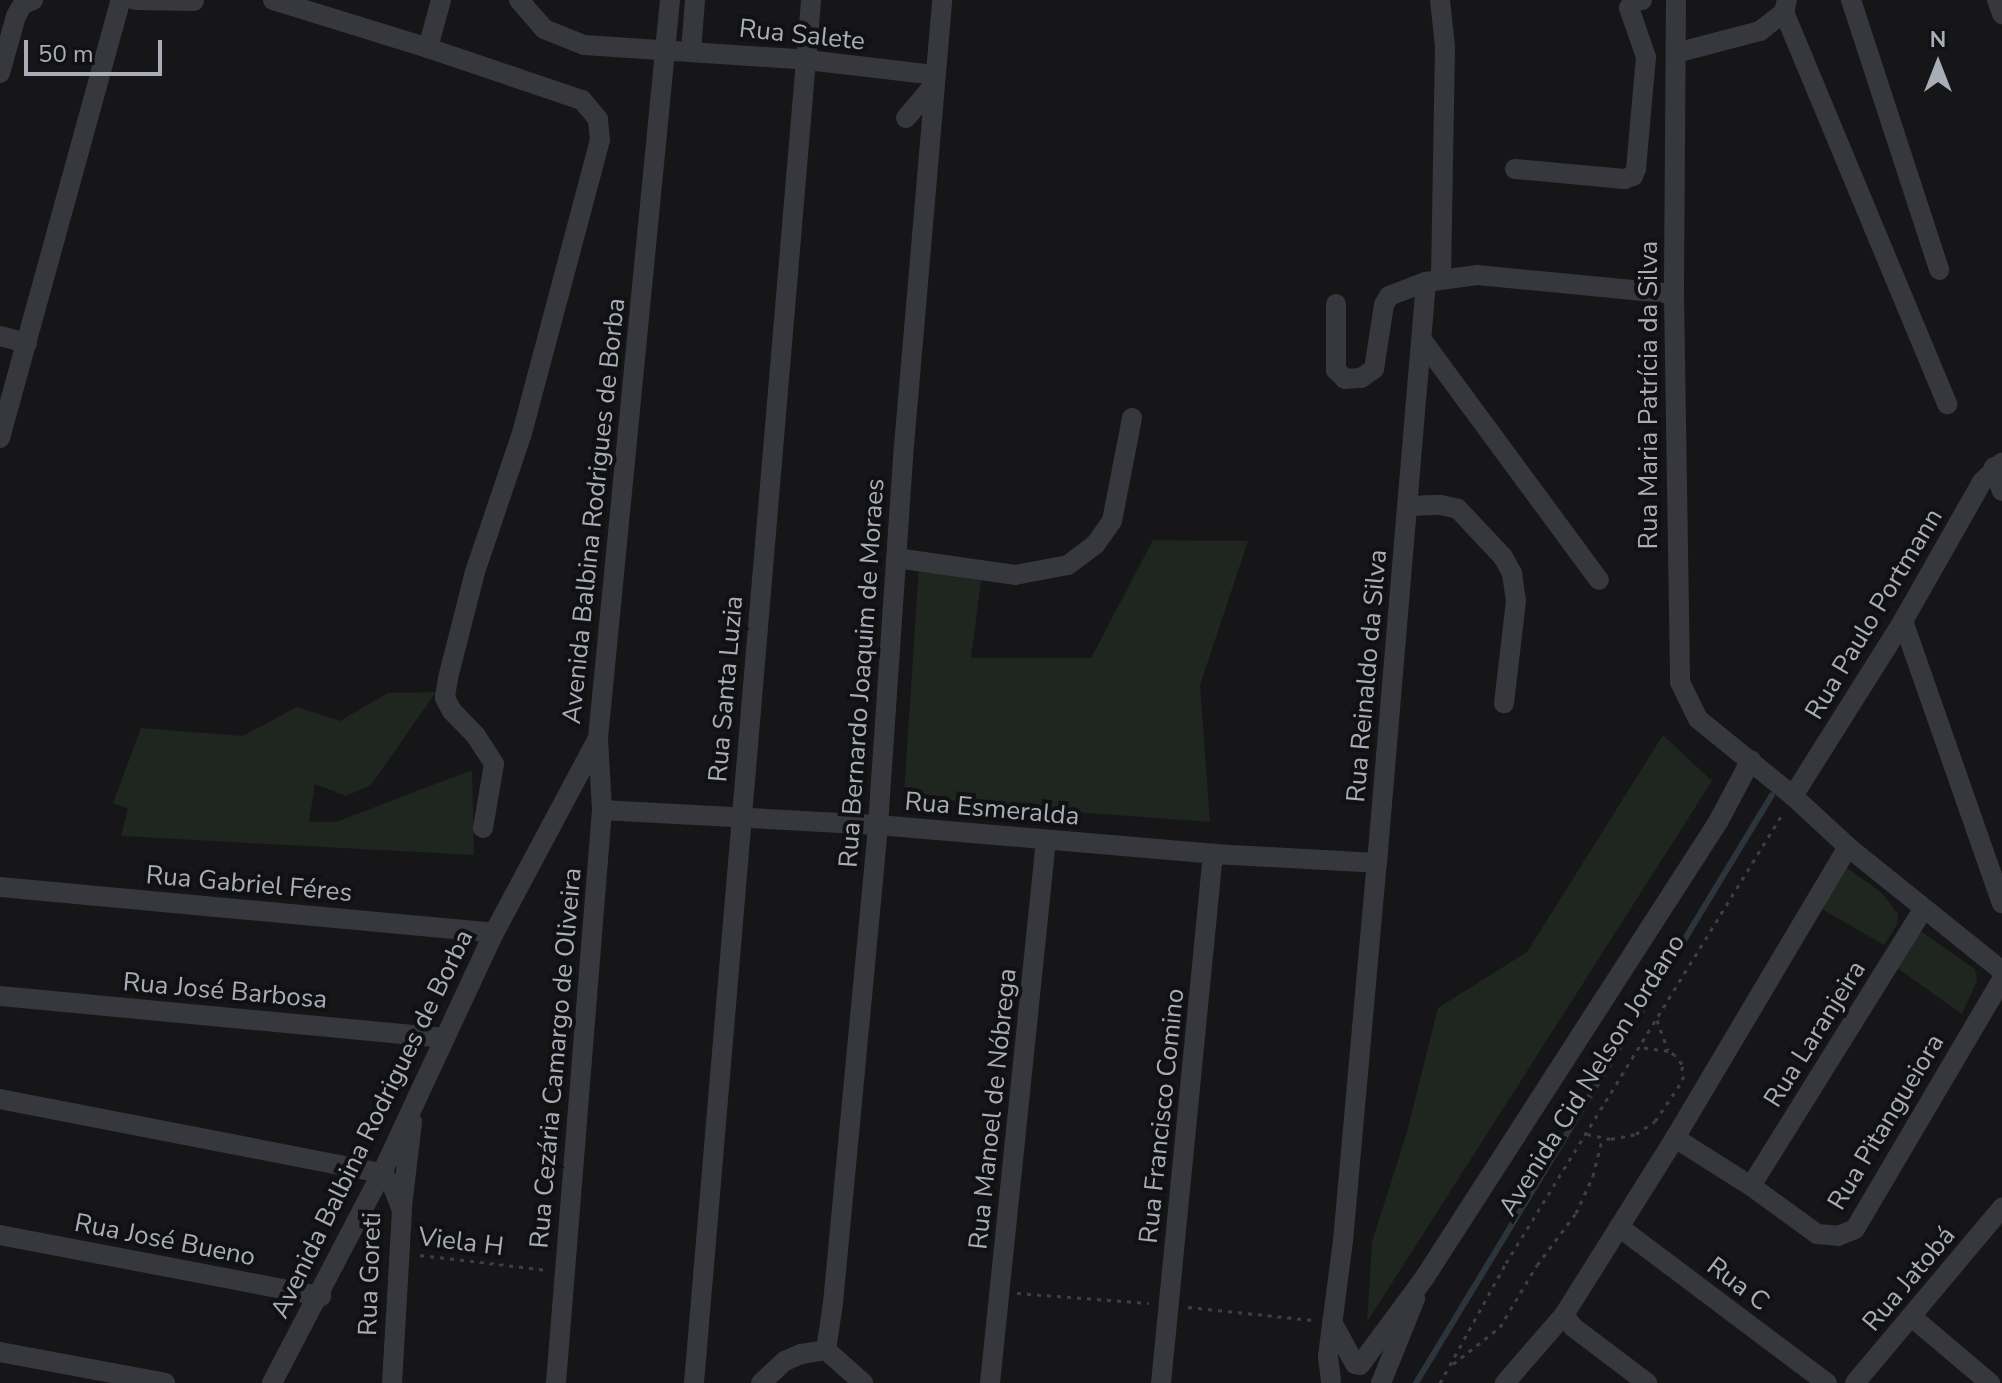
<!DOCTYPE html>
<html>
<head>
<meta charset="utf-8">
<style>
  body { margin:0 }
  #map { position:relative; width:2002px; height:1383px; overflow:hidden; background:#161618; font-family:"Nunito Sans",sans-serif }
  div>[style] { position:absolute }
  .green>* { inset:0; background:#1e261f }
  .stream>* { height:6px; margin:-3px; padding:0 3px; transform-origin:3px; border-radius:3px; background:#2c353c }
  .path>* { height:3px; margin-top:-1.5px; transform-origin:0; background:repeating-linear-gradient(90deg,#3d3f44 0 4px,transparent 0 10px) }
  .minor>* { height:20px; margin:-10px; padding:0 10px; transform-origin:10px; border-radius:10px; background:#37383d }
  span { translate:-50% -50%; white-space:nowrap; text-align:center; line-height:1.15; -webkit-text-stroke:8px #111113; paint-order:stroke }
  .street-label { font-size:26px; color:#a8adb8 }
  .north { position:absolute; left:1898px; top:24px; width:80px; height:80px; -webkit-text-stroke:6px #111113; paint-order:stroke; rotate:0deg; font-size:22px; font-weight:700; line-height:32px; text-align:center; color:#a8adb8 }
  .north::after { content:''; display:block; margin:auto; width:28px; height:36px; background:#a8adb8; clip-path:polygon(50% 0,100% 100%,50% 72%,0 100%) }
  .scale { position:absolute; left:24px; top:40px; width:138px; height:36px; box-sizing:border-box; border:4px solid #a8adb8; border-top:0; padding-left:10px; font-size:24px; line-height:28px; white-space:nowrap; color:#a8adb8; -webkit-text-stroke:6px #111113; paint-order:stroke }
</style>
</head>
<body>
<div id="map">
  <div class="green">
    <div style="clip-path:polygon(1153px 540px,1248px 541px,1200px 685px,1210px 822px,983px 805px,904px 793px,919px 566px,981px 580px,971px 658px,1091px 658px)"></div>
    <div style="clip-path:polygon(436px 692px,371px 785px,346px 796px,315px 784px,309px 822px,336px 822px,472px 770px,474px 855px,121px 836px,128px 809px,113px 803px,141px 728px,243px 736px,297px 707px,340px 721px,388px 693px)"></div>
    <div style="clip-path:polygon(1663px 735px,1712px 781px,1367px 1322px,1372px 1242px,1407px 1132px,1438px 1008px,1527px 952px)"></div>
    <div style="clip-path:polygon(1846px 867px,1882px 893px,1898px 914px,1897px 925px,1884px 945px,1820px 908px)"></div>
    <div style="clip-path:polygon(1919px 930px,1975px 969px,1977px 981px,1962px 1014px,1897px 968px)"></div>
  </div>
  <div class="stream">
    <div style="left:1416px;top:1383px;width:687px;rotate:-58.81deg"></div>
  </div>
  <div class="path">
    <div style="left:1657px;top:1020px;width:32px;rotate:70deg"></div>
    <div style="left:1587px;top:1134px;width:25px;rotate:12deg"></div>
    <div style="left:1611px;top:1139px;width:25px;rotate:-11deg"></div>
    <div style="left:1636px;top:1134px;width:23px;rotate:-34deg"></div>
    <div style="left:1655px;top:1121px;width:50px;rotate:-55.7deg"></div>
    <div style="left:1683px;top:1080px;width:16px;rotate:-94deg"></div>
    <div style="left:1682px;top:1064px;width:11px;rotate:-128deg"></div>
    <div style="left:1675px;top:1055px;width:8px;rotate:-150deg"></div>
    <div style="left:1668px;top:1051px;width:28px;rotate:-172deg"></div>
    <div style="left:420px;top:1255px;width:128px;rotate:6.7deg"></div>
    <div style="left:1017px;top:1293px;width:132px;rotate:4.3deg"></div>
    <div style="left:1188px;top:1307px;width:125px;rotate:6deg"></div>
    <div style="left:1453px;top:1364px;width:60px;rotate:-38.2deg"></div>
    <div style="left:1500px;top:1327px;width:72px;rotate:-59.2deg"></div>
    <div style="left:1537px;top:1265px;width:65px;rotate:-53.1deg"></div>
    <div style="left:1576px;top:1213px;width:41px;rotate:-65.3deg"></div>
    <div style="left:1593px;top:1176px;width:38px;rotate:-76deg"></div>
    <div style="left:1440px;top:1383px;width:137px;rotate:-61.2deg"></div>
    <div style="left:1506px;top:1263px;width:528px;rotate:-58.39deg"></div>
  </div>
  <div class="minor">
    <div style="left:135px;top:0;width:59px;rotate:1deg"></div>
    <div style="left:273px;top:0;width:162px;rotate:17.2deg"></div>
    <div style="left:441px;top:0;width:50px;rotate:105.2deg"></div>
    <div style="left:428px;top:48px;width:163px;rotate:18.7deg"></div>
    <div style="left:582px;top:100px;width:25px;rotate:50deg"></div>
    <div style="left:598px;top:119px;width:21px;rotate:85deg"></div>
    <div style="left:600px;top:140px;width:306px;rotate:104.9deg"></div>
    <div style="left:521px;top:436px;width:144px;rotate:108.7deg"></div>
    <div style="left:475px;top:572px;width:109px;rotate:104.3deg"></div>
    <div style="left:448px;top:678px;width:20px;rotate:99deg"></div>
    <div style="left:445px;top:698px;width:15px;rotate:62deg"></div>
    <div style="left:452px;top:711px;width:35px;rotate:46deg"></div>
    <div style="left:476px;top:736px;width:33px;rotate:57deg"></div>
    <div style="left:494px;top:764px;width:65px;rotate:99.8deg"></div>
    <div style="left:519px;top:0;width:38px;rotate:49deg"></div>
    <div style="left:544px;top:29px;width:43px;rotate:21.8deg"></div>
    <div style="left:584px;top:45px;width:224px;rotate:3.8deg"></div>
    <div style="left:807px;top:60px;width:128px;rotate:6.7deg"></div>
    <div style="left:1440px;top:0;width:47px;rotate:83.9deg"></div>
    <div style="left:1445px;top:47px;width:231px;rotate:91deg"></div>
    <div style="left:1676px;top:0;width:294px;rotate:90.4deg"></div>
    <div style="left:1674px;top:294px;width:388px;rotate:89.1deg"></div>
    <div style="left:1680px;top:682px;width:41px;rotate:64.1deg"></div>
    <div style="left:1698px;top:719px;width:122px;rotate:39deg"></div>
    <div style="left:1793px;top:796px;width:75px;rotate:42.8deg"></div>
    <div style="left:1848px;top:847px;width:198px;rotate:38.8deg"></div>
    <div style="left:1851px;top:0;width:284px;rotate:71.9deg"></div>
    <div style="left:1997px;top:0;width:15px;rotate:70deg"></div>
    <div style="left:1784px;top:12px;width:425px;rotate:67.4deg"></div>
    <div style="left:691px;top:51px;width:51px;rotate:-85.5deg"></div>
    <div style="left:1676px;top:53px;width:87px;rotate:-14.7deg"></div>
    <div style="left:1760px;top:31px;width:31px;rotate:-38deg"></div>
    <div style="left:1784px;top:12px;width:12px;rotate:-76deg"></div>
    <div style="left:0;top:73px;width:59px;rotate:-74.3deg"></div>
    <div style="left:16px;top:16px;width:14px;rotate:-60deg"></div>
    <div style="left:23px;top:4px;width:11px;rotate:-22deg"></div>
    <div style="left:906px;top:118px;width:42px;rotate:-49.8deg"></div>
    <div style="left:1515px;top:169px;width:110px;rotate:5.2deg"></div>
    <div style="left:1625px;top:179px;width:9px;rotate:-21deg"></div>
    <div style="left:1633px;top:176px;width:8px;rotate:-67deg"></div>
    <div style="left:1636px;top:169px;width:112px;rotate:-84.9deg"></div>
    <div style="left:1646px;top:57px;width:52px;rotate:-109.1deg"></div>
    <div style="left:1629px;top:8px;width:9px;rotate:-54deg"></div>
    <div style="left:1634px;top:1px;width:8px;rotate:-7deg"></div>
    <div style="left:1336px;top:304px;width:66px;rotate:90deg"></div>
    <div style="left:1336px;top:370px;width:13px;rotate:45deg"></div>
    <div style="left:1345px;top:379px;width:16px;rotate:-4deg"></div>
    <div style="left:1361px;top:378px;width:16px;rotate:-35deg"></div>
    <div style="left:1374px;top:369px;width:65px;rotate:-81.1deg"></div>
    <div style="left:1384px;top:305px;width:10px;rotate:-61deg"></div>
    <div style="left:1389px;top:296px;width:40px;rotate:-21deg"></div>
    <div style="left:0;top:336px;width:28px;rotate:15deg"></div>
    <div style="left:1422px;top:340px;width:298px;rotate:53.6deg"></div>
    <div style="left:0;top:438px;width:454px;rotate:-74.6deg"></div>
    <div style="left:1994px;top:467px;width:25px;rotate:72deg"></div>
    <div style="left:1408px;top:506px;width:33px;rotate:-2deg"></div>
    <div style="left:1441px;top:505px;width:17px;rotate:13deg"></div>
    <div style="left:1458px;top:509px;width:66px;rotate:46.8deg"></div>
    <div style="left:1503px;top:557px;width:18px;rotate:61deg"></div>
    <div style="left:1512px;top:573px;width:28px;rotate:82deg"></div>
    <div style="left:1516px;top:601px;width:103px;rotate:96.7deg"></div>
    <div style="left:896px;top:558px;width:120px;rotate:8.1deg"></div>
    <div style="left:1015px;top:575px;width:54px;rotate:-10.7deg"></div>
    <div style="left:1068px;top:565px;width:34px;rotate:-37deg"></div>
    <div style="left:1095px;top:545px;width:29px;rotate:-55deg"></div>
    <div style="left:1112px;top:521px;width:105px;rotate:-79deg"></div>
    <div style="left:1903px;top:621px;width:299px;rotate:70.7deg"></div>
    <div style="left:1793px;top:796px;width:207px;rotate:-57.8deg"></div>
    <div style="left:1903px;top:621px;width:160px;rotate:-60.4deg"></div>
    <div style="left:1982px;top:482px;width:28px;rotate:-44deg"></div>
    <div style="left:602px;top:810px;width:276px;rotate:3.1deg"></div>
    <div style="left:878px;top:825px;width:336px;rotate:4.9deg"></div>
    <div style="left:1213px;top:854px;width:164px;rotate:3.1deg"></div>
    <div style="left:0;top:887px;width:496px;rotate:5.3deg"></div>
    <div style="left:0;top:996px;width:447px;rotate:5.4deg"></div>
    <div style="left:0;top:1099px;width:389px;rotate:11deg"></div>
    <div style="left:382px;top:1173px;width:18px;rotate:52deg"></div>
    <div style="left:393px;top:1187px;width:25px;rotate:69deg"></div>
    <div style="left:402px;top:1210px;width:173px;rotate:93.3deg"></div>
    <div style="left:1675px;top:1138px;width:339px;rotate:-59.3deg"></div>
    <div style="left:1751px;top:1186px;width:325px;rotate:-58.1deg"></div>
    <div style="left:402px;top:1206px;width:85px;rotate:-83.2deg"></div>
    <div style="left:1619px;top:1227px;width:260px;rotate:36.9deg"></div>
    <div style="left:0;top:1235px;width:327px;rotate:10.8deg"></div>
    <div style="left:1564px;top:1315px;width:15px;rotate:53deg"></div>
    <div style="left:1573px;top:1327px;width:93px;rotate:37.1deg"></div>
    <div style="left:1913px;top:1318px;width:101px;rotate:40.2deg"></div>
    <div style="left:1332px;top:1322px;width:48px;rotate:61.3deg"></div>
    <div style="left:826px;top:1350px;width:48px;rotate:-81.5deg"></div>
    <div style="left:833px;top:1303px;width:480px;rotate:-84.6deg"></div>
    <div style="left:878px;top:825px;width:380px;rotate:-86.1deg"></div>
    <div style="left:904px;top:446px;width:448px;rotate:-85.1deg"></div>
    <div style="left:826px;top:1350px;width:50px;rotate:41.7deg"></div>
    <div style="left:0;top:1352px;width:168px;rotate:10.6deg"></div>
    <div style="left:1360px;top:1365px;width:109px;rotate:-53.5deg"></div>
    <div style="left:1425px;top:1277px;width:541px;rotate:-57.22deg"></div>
    <div style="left:1718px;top:822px;width:70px;rotate:-62deg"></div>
    <div style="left:1331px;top:1381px;width:25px;rotate:-97deg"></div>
    <div style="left:1328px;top:1356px;width:116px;rotate:-82.6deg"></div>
    <div style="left:1343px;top:1241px;width:380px;rotate:-84.9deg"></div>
    <div style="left:1377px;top:863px;width:583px;rotate:-85.18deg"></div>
    <div style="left:1426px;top:282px;width:51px;rotate:-7.8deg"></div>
    <div style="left:1477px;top:275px;width:198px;rotate:5.5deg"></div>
    <div style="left:272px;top:1383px;width:237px;rotate:-62.4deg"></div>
    <div style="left:382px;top:1173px;width:265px;rotate:-65deg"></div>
    <div style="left:494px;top:933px;width:221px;rotate:-61.9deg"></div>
    <div style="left:598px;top:738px;width:742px;rotate:-84.43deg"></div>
    <div style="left:556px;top:1383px;width:575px;rotate:-85.41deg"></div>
    <div style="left:602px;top:810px;width:72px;rotate:-93.2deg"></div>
    <div style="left:694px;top:1383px;width:1388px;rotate:-85.16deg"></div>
    <div style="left:761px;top:1383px;width:33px;rotate:-43deg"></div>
    <div style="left:785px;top:1361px;width:17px;rotate:-24deg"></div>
    <div style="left:801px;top:1354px;width:25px;rotate:-9deg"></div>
    <div style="left:990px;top:1383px;width:546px;rotate:-84.11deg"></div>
    <div style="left:1161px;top:1383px;width:532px;rotate:-84.39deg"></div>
    <div style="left:1381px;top:1383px;width:91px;rotate:-68deg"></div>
    <div style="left:1505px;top:1383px;width:90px;rotate:-49.1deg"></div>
    <div style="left:1564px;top:1315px;width:209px;rotate:-57.9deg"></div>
    <div style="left:1675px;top:1138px;width:90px;rotate:32.3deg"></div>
    <div style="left:1751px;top:1186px;width:82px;rotate:36deg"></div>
    <div style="left:1817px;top:1234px;width:21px;rotate:5deg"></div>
    <div style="left:1838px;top:1236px;width:18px;rotate:-22deg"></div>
    <div style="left:1855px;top:1229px;width:290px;rotate:-59.5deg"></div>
    <div style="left:1855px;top:1383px;width:229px;rotate:-50deg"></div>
  </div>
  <div class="street-label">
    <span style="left:802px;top:35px;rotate:6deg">Rua Salete</span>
    <span style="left:1649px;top:395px;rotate:-90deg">Rua Maria Patrícia da Silva</span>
    <span style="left:594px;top:511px;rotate:-84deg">Avenida Balbina Rodrigues de Borba</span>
    <span style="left:1874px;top:614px;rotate:-59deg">Rua Paulo Portmann</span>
    <span style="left:862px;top:673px;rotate:-86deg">Rua Bernardo Joaquim de Moraes</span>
    <span style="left:1367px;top:676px;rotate:-85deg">Rua Reinaldo da Silva</span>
    <span style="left:726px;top:689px;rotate:-85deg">Rua Santa Luzia</span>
    <span style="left:992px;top:809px;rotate:5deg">Rua Esmeralda</span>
    <span style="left:249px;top:884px;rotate:5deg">Rua Gabriel Féres</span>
    <span style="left:225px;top:991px;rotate:5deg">Rua José Barbosa</span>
    <span style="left:1815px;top:1034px;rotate:-58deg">Rua Laranjeira</span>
    <span style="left:556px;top:1058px;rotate:-85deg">Rua Cezária Camargo de Oliveira</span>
    <span style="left:1592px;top:1075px;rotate:-58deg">Avenida Cid Nelson Jordano</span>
    <span style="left:993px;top:1109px;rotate:-84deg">Rua Manoel de Nóbrega</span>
    <span style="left:1162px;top:1116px;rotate:-84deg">Rua Francisco Comino</span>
    <span style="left:1886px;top:1122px;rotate:-59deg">Rua Pitangueiora</span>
    <span style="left:372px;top:1124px;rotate:-64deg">Avenida Balbina Rodrigues de Borba</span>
    <span style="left:165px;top:1240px;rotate:11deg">Rua José Bueno</span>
    <span style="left:461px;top:1242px;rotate:7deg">Viela H</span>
    <span style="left:370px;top:1274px;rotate:-88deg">Rua Goreti</span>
    <span style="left:1909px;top:1279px;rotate:-50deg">Rua Jatobá</span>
    <span style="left:1738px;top:1284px;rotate:37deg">Rua C</span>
  </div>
  <div class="north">N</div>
  <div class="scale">50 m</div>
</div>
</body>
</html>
